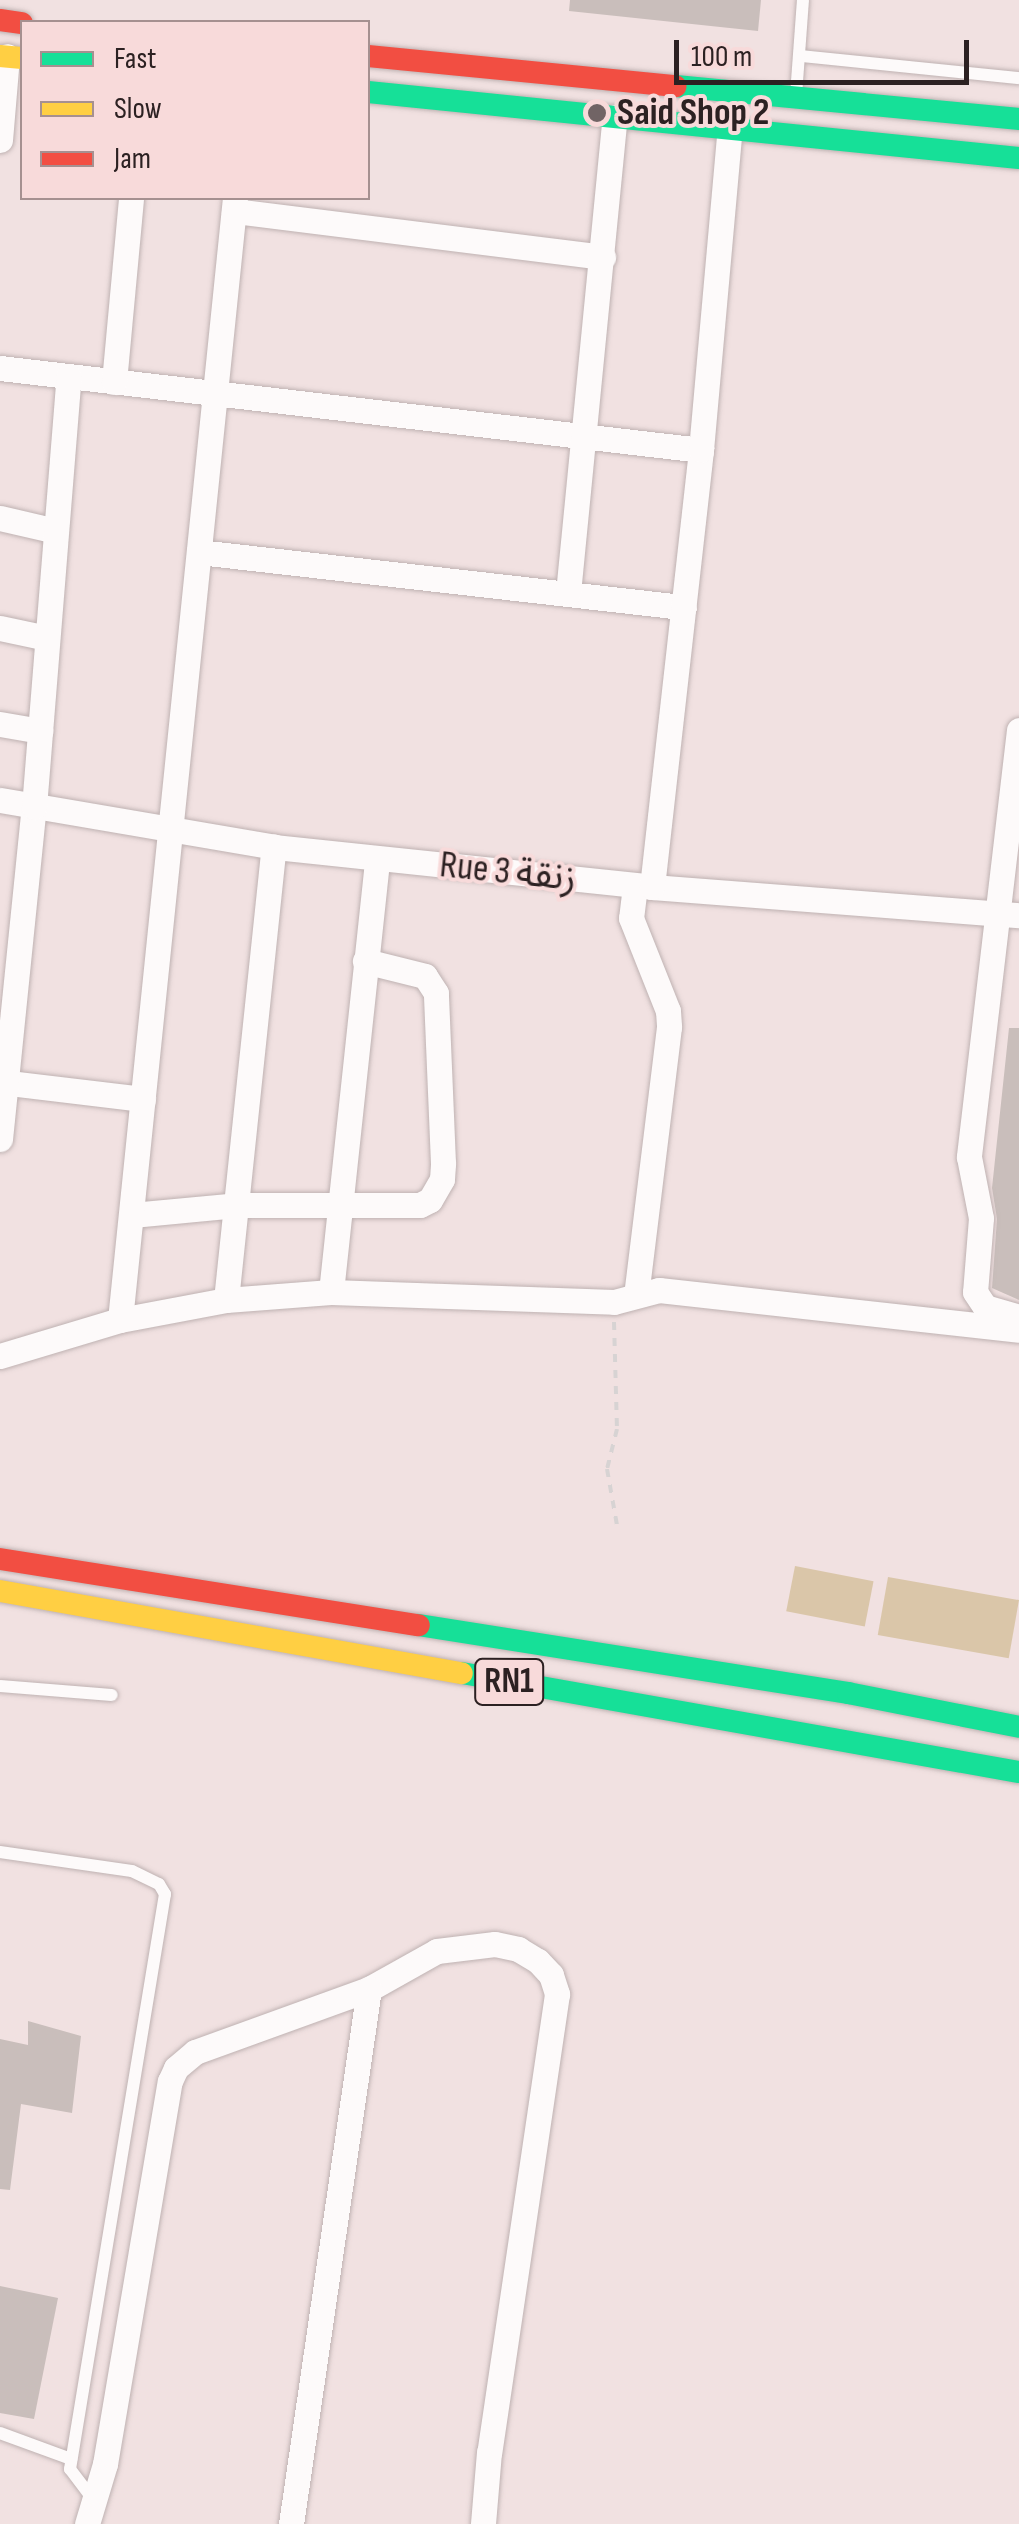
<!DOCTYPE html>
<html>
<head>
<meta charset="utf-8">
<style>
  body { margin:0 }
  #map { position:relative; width:1019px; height:2524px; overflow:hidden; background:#f1e1e1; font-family:"Sofia Sans Condensed","Noto Sans Arabic",sans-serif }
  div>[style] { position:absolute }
  .green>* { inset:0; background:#dac6a9; transform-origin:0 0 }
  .building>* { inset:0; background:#c9bebb }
  .path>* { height:4px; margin-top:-2px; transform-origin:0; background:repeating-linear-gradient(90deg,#d7d3d3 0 8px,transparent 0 16px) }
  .roads { filter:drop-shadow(0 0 2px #bfb2b2) drop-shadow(0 0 2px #bfb2b2) }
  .lane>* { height:12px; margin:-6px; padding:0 6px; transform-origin:6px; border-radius:6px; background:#fdfafa }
  .street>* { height:25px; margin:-12.5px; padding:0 12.5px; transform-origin:12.5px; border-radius:12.5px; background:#fdfafa }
  .fast>* { height:22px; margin:-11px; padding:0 11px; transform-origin:11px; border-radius:11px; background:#16e098 }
  .slow>* { height:22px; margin:-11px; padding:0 11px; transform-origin:11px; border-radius:11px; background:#ffcf43 }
  .jam>* { height:22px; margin:-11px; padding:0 11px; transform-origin:11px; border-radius:11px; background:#f24e42 }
  .dots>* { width:28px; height:28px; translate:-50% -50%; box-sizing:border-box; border:5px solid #f8dada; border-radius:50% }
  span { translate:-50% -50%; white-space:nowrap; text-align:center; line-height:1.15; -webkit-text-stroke:8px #f8dada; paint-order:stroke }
  .shield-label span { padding:2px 8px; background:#f8dada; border:2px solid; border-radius:8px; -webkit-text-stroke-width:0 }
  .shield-label { font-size:35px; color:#2c2122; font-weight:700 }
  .poi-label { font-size:38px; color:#2c2122; font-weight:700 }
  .left { translate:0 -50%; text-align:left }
  .street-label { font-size:38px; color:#2c2122 }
  .legend { position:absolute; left:20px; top:20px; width:350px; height:180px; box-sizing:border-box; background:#f8dada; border:2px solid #a69090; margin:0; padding:12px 18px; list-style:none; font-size:30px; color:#2c2122 }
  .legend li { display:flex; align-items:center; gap:20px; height:50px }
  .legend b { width:50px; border:2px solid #a69090 }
  .scale { position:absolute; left:674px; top:40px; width:295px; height:45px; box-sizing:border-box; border:5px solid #2c2122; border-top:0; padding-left:12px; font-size:30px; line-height:35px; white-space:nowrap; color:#2c2122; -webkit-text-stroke:8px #f8dada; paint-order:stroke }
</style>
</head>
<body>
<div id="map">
  <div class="green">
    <div style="left:795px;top:1566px;width:80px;height:46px;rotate:11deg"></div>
    <div style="left:888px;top:1577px;width:133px;height:59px;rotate:10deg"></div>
  </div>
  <div class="building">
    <div style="clip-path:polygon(570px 0,761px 0,758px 31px,569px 11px)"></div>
    <div style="clip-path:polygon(1009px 1028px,1019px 1028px,1019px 1300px,992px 1288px,997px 1219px,992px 1188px)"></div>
    <div style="clip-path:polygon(28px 2021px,81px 2036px,72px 2113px,21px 2104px,10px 2190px,0 2189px,0 2039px,28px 2045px)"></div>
    <div style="clip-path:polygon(0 2286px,58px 2298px,34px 2419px,0 2413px)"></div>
  </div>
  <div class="path">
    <div style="left:614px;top:1322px;width:107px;rotate:88.4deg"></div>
    <div style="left:617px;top:1429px;width:41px;rotate:104deg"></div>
    <div style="left:607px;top:1469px;width:57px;rotate:79.9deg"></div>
  </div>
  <div class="roads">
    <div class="lane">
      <div style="left:801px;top:56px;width:219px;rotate:5.8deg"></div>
      <div style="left:796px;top:95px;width:95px;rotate:-85.8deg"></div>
      <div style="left:0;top:1686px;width:112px;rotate:4.6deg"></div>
      <div style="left:0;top:1852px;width:133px;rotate:8.2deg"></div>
      <div style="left:132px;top:1871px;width:30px;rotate:26deg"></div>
      <div style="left:159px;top:1884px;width:12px;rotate:59deg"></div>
      <div style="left:165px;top:1894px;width:583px;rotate:99.38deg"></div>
      <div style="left:70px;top:2469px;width:41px;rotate:52.9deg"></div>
      <div style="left:0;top:2433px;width:76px;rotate:20.1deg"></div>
    </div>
    <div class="street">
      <div style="left:0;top:140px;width:84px;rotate:-85.2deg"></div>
      <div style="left:234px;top:211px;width:372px;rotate:7.1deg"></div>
      <div style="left:0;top:368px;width:706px;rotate:6.67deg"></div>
      <div style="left:114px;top:382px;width:185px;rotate:-84.7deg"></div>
      <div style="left:0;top:518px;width:57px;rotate:13.1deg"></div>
      <div style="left:199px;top:552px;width:488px;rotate:6.5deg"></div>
      <div style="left:568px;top:593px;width:478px;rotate:-84.4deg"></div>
      <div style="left:0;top:628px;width:48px;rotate:12deg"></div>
      <div style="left:0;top:724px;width:41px;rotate:9.9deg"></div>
      <div style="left:1019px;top:730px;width:430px;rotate:96.7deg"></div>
      <div style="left:969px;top:1157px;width:62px;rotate:78.9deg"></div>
      <div style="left:981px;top:1218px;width:74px;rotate:94.6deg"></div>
      <div style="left:975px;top:1292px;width:18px;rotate:56deg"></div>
      <div style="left:985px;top:1307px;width:35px;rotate:16deg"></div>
      <div style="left:0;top:800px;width:278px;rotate:9.7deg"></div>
      <div style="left:274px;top:847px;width:380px;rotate:6deg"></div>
      <div style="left:652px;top:887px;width:368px;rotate:4.4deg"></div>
      <div style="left:635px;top:886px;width:32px;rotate:97deg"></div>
      <div style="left:631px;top:918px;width:100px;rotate:68.3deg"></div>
      <div style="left:668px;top:1011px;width:16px;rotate:86deg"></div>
      <div style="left:669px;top:1027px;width:269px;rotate:97deg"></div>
      <div style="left:652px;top:887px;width:440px;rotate:-83.6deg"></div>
      <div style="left:701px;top:450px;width:323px;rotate:-84.9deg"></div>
      <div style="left:0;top:1082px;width:144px;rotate:6.8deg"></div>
      <div style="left:0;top:1139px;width:334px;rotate:-84.2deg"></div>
      <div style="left:34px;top:807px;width:432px;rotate:-85.4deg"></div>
      <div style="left:132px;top:1215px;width:105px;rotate:-5.4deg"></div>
      <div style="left:237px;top:1205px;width:183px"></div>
      <div style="left:420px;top:1205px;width:11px;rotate:-27deg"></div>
      <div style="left:430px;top:1200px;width:24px;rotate:-60deg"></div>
      <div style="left:442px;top:1179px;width:16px;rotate:-86deg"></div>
      <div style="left:443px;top:1163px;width:170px;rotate:-92.4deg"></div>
      <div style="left:436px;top:993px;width:20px;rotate:-123deg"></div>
      <div style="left:425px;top:976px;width:62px;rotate:-166deg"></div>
      <div style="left:331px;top:1292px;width:436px;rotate:-83.9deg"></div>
      <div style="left:226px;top:1300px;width:456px;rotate:-84deg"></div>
      <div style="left:120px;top:1320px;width:1128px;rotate:-84.15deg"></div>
      <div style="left:0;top:1356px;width:125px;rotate:-16.7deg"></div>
      <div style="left:120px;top:1320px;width:108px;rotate:-10.7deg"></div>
      <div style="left:226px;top:1300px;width:105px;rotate:-4.4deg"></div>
      <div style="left:331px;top:1292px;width:283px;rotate:2deg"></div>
      <div style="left:614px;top:1302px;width:47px;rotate:-14.9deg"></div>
      <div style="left:659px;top:1290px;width:362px;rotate:6.3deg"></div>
      <div style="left:87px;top:2524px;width:63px;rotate:-73.3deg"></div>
      <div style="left:105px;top:2464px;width:388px;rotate:-80.4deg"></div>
      <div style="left:170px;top:2081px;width:14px;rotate:-65deg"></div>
      <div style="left:176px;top:2068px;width:25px;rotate:-40deg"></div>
      <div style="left:195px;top:2052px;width:185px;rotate:-19.9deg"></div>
      <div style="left:369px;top:1989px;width:78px;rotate:-29.2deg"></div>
      <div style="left:437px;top:1951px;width:58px;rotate:-6.9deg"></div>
      <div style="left:495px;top:1944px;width:24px;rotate:12deg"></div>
      <div style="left:518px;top:1949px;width:23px;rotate:31deg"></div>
      <div style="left:538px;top:1961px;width:19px;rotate:47deg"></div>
      <div style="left:551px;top:1975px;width:20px;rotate:72deg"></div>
      <div style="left:557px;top:1994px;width:463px;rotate:98.4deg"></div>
      <div style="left:489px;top:2452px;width:72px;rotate:94.8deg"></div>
      <div style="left:291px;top:2524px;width:541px;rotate:-81.71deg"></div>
    </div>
    <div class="fast">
      <div style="left:676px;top:86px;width:345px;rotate:5.5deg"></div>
      <div style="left:368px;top:92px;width:654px;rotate:5.79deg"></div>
      <div style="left:419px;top:1625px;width:434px;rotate:9deg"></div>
      <div style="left:848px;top:1693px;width:174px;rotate:11.2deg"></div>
      <div style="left:462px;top:1673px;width:566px;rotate:10.08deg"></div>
    </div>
    <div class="slow">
      <div style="left:0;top:56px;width:22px;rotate:5deg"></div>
      <div style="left:0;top:1591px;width:469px;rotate:10.1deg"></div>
    </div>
    <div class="jam">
      <div style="left:0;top:20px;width:22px;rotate:8deg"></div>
      <div style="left:368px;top:56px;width:309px;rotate:5.6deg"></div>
      <div style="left:0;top:1559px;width:424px;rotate:9deg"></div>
    </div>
  </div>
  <div class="dots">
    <div style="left:597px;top:113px;background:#716465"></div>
  </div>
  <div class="shield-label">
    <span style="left:509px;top:1682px">RN1</span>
  </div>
  <div class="poi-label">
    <span class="left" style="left:617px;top:113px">Said Shop 2</span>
  </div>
  <div class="street-label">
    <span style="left:508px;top:872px;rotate:6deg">Rue 3 زنقة</span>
  </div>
  <ul class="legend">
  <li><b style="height:12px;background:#16e098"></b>Fast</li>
  <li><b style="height:12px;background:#ffcf43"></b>Slow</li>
  <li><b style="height:12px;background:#f24e42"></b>Jam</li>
  </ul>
  <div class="scale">100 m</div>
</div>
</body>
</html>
